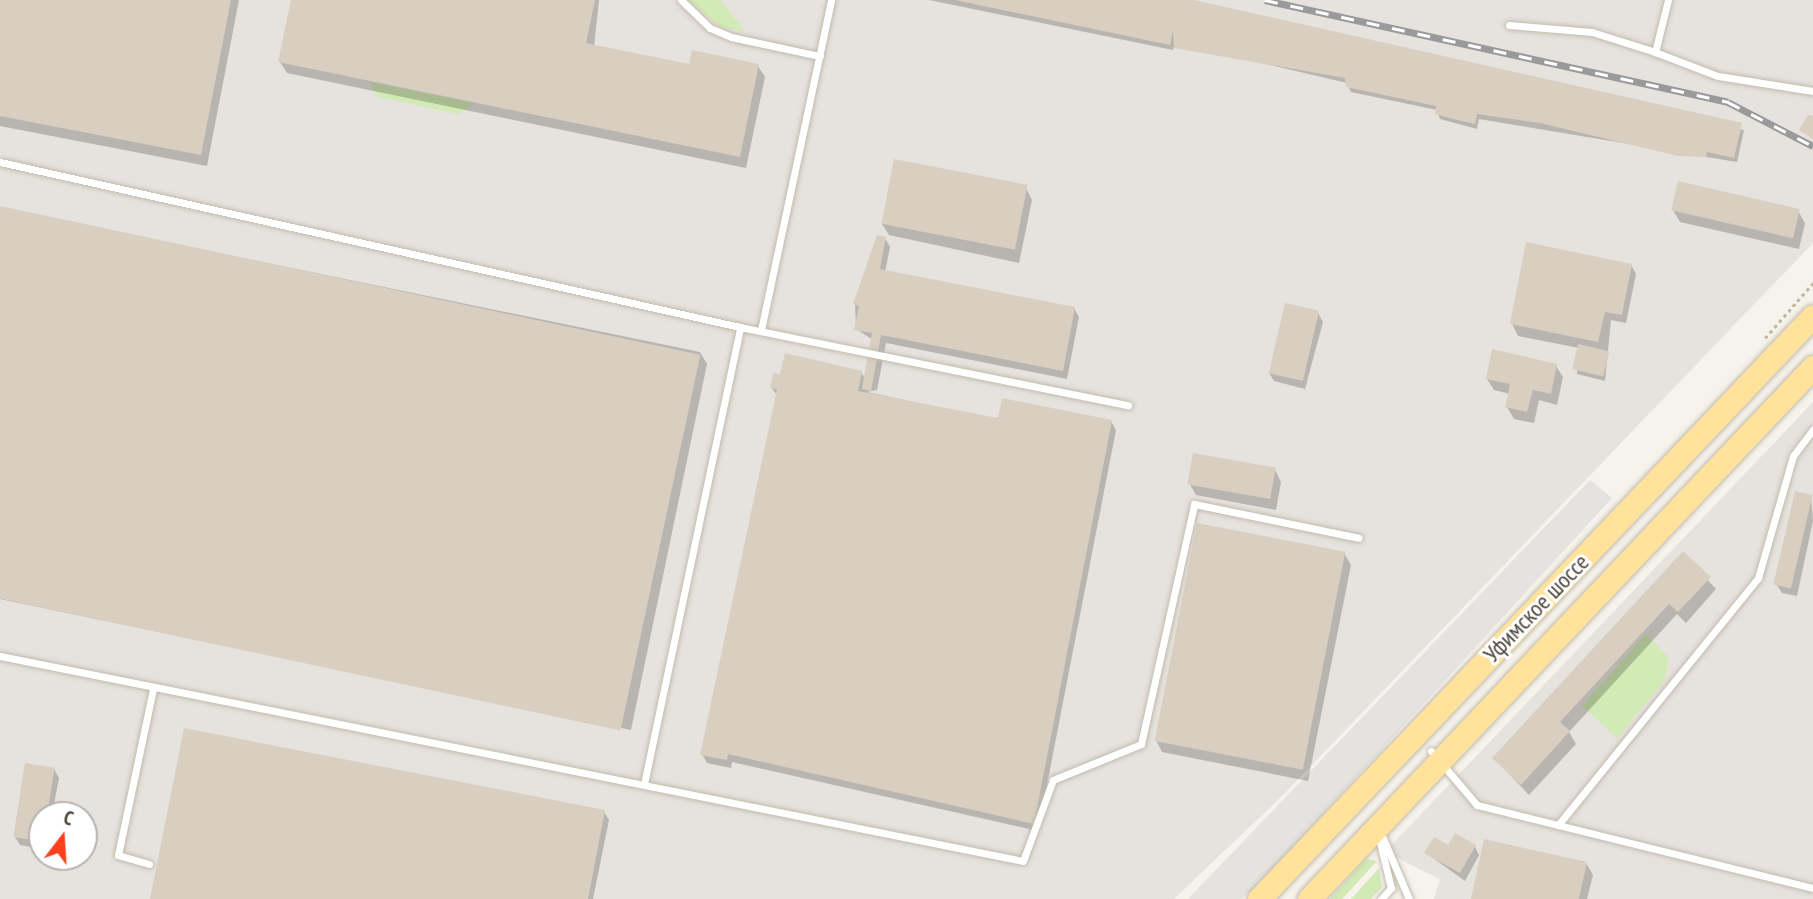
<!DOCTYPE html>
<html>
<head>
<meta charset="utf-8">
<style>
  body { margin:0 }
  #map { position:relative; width:1813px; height:899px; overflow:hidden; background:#f6f3ec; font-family:"PT Sans Narrow",sans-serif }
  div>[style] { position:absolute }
  .industrial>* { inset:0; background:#e6e2dd }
  .green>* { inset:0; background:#d2eab5 }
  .parking>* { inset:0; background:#e5e3e0 }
  .shadow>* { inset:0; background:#0003 }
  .building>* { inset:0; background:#d8cfc1; transform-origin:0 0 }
  .path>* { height:2.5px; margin-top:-1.25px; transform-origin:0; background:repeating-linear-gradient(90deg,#c4b79f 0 3.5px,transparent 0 7px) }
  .roads { filter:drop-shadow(0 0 2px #c2bbae) drop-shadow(0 0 2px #c2bbae) }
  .service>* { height:7px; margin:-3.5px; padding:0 3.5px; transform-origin:3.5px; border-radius:3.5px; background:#fff }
  .primary>* { height:23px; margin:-11.5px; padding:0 11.5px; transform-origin:11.5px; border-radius:11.5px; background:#ffe39c }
  .rail>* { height:7px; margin-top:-3.5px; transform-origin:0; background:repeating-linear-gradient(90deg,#fff 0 13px,#9a9a9a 0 26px); box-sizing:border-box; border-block:2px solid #9a9a9a }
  span { translate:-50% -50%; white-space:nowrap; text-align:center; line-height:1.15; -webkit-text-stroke:6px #fff; paint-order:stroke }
  .street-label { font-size:24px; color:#4b4439 }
  .north { position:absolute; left:28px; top:801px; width:70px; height:70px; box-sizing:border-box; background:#fff; border:2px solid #b7b4b0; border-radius:50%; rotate:17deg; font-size:19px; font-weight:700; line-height:28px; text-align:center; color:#4b4439 }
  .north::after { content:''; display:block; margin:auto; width:24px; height:32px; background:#fc3f1d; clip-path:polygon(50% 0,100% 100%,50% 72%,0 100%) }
</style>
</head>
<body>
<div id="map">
  <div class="industrial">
    <div style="clip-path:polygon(evenodd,0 0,1813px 0,1813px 243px,1284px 794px,1174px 899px,0 899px,0 0,42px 815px,84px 815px,84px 857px,42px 857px,42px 815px)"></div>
    <div style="clip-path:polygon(1813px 402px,1813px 899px,1434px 899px,1440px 879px,1385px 852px)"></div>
  </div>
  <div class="green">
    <div style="clip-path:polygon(688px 0,720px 0,745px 31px,721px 27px)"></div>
    <div style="clip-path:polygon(369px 82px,475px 103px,458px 114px,378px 97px)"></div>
    <div style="clip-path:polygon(1646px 634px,1669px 658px,1665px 680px,1617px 738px,1582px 706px)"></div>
    <div style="clip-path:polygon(1366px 859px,1377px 861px,1342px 899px,1330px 899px)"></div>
    <div style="clip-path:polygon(1379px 868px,1382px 887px,1371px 899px,1351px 899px)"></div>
  </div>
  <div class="parking">
    <div style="clip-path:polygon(1590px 480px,1612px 498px,1257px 886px,1241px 899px,1188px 899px)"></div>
  </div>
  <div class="shadow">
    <div style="clip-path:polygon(0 0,239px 0,207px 166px,0 126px)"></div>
    <div style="clip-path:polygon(293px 0,599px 0,594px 47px,690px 66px,758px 66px,765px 77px,746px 168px,287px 73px,280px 62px)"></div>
    <div style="clip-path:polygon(929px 0,1185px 0,1744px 130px,1737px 162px,1479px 119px,1477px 129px,1440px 119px,1437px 110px,1351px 92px,1347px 83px,1175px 43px,1173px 50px)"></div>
    <div style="clip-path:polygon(1026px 188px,1032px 200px,1019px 263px,889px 235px,882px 224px)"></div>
    <div style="clip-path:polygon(0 208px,700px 352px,707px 364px,631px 730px,0 599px)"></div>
    <div style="clip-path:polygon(1673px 210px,1798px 211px,1805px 223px,1799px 249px,1680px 222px)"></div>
    <div style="clip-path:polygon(885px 238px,890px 247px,885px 272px,1074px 308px,1079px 317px,1067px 379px,886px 343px,877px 390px,867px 392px,999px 420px,1111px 421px,1116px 430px,1038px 831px,732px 762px,731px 768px,707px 763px,702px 754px,778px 397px,772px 388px,861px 372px,865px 379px,873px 340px,856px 329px,855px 304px)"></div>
    <div style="clip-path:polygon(1631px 265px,1636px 274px,1626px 323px,1611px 320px,1605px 381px,1577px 374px,1579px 348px,1518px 336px,1512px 324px)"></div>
    <div style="clip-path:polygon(1318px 313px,1323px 322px,1305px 389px,1274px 381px,1269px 373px)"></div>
    <div style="clip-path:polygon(1556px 366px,1563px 377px,1557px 405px,1539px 400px,1534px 423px,1514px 419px,1507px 407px,1510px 394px,1494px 390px,1487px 379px)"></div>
    <div style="clip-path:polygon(1275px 470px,1281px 482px,1276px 510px,1196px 495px,1189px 483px)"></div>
    <div style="clip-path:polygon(1811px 497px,1813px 521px,1797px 596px,1782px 593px,1777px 585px)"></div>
    <div style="clip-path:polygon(1344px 553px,1351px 565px,1308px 781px,1162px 752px,1156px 740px)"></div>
    <div style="clip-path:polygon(1683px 554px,1716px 589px,1686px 623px,1677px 614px,1569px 732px,1576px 744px,1529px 795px,1495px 759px)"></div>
    <div style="clip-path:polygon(54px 769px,59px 778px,52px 815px,42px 815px,42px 849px,20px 845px,15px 837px)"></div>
    <div style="clip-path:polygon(604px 812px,609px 820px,593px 899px,152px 899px)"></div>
    <div style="clip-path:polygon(1449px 847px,1475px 847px,1479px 855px,1465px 881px,1426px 853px)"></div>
    <div style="clip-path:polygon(1586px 863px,1593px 875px,1587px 899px,1473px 899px)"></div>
  </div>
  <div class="building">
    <div style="clip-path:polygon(0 0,231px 0,201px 155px,0 116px)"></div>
    <div style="clip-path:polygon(291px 0,595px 0,586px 43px,689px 64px,692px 50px,759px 64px,740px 157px,278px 62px)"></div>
    <div style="clip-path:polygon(955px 0,1194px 0,1742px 123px,1734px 158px,1707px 152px,1706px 157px,1678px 156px,1540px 123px,1477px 114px,1475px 124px,1457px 120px,1435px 114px,1436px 106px,1346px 87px,1345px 78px,1174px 48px,1173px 30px,1170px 45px)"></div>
    <div style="clip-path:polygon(1808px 115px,1813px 116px,1813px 139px,1799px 130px)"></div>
    <div style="left:894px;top:159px;width:136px;height:66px;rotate:11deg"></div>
    <div style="left:1678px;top:181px;width:125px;height:30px;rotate:13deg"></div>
    <div style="left:0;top:206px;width:716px;height:384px;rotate:12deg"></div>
    <div style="clip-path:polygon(877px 235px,886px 237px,880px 269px,1075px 307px,1063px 371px,881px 335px,871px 391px,862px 389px,872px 333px,854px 330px,859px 306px,853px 304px)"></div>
    <div style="clip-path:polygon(1526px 242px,1632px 264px,1622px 315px,1605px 312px,1598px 342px,1510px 324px)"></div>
    <div style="left:1285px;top:303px;width:35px;height:72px;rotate:13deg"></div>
    <div style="left:1578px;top:344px;width:32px;height:26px;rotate:13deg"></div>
    <div style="clip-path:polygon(1492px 349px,1557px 364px,1551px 394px,1533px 390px,1527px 412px,1505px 407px,1510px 384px,1486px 379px)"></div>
    <div style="clip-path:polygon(785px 353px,862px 371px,858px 391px,998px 418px,1002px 398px,1112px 420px,1034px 824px,728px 754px,727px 760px,700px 755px,777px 389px,770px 388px,773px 373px,780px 374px)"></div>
    <div style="left:1193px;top:453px;width:84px;height:32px;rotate:10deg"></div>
    <div style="left:1795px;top:491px;width:18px;height:96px;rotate:13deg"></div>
    <div style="left:1197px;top:523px;width:151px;height:222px;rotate:11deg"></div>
    <div style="clip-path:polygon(1683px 551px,1711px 577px,1678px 612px,1669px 604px,1560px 722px,1570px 731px,1521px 785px,1492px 758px)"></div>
    <div style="clip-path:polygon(184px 728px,605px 810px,588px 899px,150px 899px)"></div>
    <div style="left:25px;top:763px;width:30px;height:75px;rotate:9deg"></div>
    <div style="clip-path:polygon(1455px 833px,1476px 845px,1460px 873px,1424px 853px,1434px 837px,1448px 845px)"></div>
    <div style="clip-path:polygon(1484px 839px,1587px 862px,1579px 899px,1471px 899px)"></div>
  </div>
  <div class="path">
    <div style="left:1765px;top:338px;width:73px;rotate:-48.9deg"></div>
  </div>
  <div class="roads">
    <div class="service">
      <div style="left:681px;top:0;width:40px;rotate:44deg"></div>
      <div style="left:710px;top:28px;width:23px;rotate:23deg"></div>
      <div style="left:731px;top:37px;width:91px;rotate:12.1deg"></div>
      <div style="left:1668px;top:0;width:54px;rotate:104deg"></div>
      <div style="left:1655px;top:52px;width:67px;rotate:20.9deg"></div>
      <div style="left:1718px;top:76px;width:96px;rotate:9deg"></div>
      <div style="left:1509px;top:25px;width:83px;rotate:4.8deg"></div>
      <div style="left:1592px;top:32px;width:66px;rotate:17.6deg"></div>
      <div style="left:0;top:162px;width:758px;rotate:12.57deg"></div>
      <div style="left:740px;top:327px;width:396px;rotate:11.4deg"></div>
      <div style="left:761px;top:330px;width:337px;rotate:-78deg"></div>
      <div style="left:0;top:656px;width:1043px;rotate:11.33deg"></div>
      <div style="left:1023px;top:861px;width:86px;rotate:-69.7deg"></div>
      <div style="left:1053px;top:780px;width:95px;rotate:-22.2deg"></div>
      <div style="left:1141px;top:744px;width:246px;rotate:-77.5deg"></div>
      <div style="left:1194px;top:504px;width:168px;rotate:11.6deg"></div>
      <div style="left:1431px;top:751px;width:71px;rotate:49.6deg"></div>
      <div style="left:1477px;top:805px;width:346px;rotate:13.9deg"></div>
      <div style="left:644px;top:784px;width:467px;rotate:-78.1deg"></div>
      <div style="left:1558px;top:825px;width:318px;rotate:-51deg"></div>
      <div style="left:1758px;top:578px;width:127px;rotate:-74deg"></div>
      <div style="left:1793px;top:456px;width:34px;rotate:-53deg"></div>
      <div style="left:1379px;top:829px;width:76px;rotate:66.8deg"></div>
      <div style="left:1380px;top:842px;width:47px;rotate:76.6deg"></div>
      <div style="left:1391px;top:888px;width:15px;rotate:132deg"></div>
      <div style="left:149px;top:864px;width:32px;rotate:-164deg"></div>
      <div style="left:118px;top:855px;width:170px;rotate:-78.1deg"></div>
    </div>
    <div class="primary">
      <div style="left:1259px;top:899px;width:804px;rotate:-46.46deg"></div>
      <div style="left:1309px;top:899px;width:733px;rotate:-46.55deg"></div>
    </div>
  </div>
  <div class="rail">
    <div style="left:1265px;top:0;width:474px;rotate:12.4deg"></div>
    <div style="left:1728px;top:102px;width:96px;rotate:27.4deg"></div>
  </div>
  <div class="street-label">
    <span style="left:1536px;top:608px;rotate:-46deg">Уфимское шоссе</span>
  </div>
  <div class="north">С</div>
</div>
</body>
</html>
